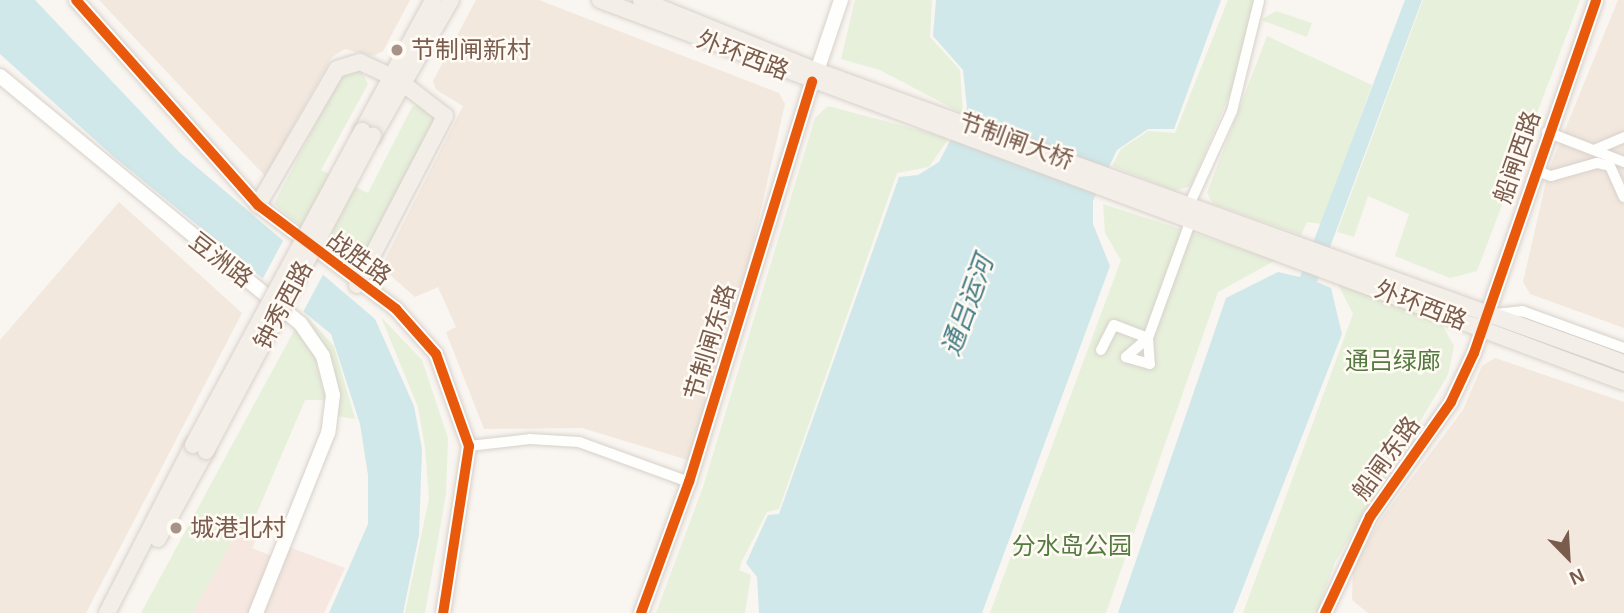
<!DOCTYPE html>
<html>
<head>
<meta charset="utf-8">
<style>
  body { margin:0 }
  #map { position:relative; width:1624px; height:613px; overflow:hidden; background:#f9f5f0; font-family:Arial,"Noto Sans SC",sans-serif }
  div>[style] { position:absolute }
  .residential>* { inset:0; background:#f2e8de }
  .commercial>* { inset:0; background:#f6e8e1 }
  .green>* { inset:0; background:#e7f0db }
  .water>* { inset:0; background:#d0e8ea }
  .pier>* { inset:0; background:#f9f5f0 }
  .roads { filter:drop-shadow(0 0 2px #d7d1cb) drop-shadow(0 0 2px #d7d1cb) }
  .street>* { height:10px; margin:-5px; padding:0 5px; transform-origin:5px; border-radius:5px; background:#fefefd }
  .secondary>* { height:14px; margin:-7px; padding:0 7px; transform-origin:7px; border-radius:7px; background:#fefefd }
  .primary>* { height:16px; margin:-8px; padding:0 8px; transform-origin:8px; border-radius:8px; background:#f3eee8 }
  .bridges { filter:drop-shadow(0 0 2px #dad1cc) drop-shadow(0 0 2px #dad1cc) }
  .primary-bridge>* { height:16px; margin:-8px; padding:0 8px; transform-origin:8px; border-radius:8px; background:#f3eee8 }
  .cycleway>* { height:10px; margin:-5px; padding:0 5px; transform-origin:5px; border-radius:5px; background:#e8590c }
  .dots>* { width:19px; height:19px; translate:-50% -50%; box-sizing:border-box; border:4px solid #fffaf3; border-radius:50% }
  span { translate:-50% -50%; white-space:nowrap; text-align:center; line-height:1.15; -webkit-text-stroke:5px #fffaf3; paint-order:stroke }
  .poi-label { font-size:24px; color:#7a5c4d }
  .left { translate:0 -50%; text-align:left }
  .street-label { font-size:24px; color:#7a5c4d }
  .park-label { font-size:24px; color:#537a41 }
  .water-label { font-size:26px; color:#437c86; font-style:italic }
  .north { position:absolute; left:1533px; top:522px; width:70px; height:70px; -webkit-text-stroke:5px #fffaf3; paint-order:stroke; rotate:156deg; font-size:19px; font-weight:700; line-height:28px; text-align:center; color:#7a5c4d }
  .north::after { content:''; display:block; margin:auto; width:24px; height:32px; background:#7a5c4d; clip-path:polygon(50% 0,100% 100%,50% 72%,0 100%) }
</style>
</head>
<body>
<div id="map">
  <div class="residential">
    <div style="clip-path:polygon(99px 0,410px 0,383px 51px,373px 56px,345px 49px,332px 57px,265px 176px)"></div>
    <div style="clip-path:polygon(476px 0,539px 0,779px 93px,785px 104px,740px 301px,688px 460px,582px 428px,484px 429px,446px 332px,456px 327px,438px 287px,415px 297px,381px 267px,463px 106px,436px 90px,433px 81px)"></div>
    <div style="clip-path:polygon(1618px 0,1624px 0,1624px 328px,1530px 294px,1523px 282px,1549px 169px)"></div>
    <div style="clip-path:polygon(119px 202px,242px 313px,86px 613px,0 613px,0 340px)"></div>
    <div style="clip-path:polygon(1495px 358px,1624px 402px,1624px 613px,1368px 613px,1352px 600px,1353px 567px,1381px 519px,1463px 410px,1482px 366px)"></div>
  </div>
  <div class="commercial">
    <div style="clip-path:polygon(235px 535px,256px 540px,252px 548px,274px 557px,251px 613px,188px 613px)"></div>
    <div style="clip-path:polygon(289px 547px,345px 568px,324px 613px,264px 613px)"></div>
  </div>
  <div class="green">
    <div style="clip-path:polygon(855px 0,932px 0,930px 37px,960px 70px,963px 114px,880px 70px,841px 59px)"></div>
    <div style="clip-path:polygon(1228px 0,1254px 0,1243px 63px,1191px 186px,1175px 191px,1112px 166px,1121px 149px,1148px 131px,1175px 133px)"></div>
    <div style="clip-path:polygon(1423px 0,1580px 0,1477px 271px,1450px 278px,1395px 256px,1409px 214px,1368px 196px,1354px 237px,1337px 232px)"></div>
    <div style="clip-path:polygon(1276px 11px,1312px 23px,1307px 37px,1261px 20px)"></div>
    <div style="clip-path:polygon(1267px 36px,1372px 85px,1321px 224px,1307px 222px,1301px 235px,1213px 204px,1207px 193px)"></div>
    <div style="clip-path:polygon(360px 69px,368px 84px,321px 170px,368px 193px,412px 107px,420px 103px,437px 119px,362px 262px,352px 268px,274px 204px,341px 75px)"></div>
    <div style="clip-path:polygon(828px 106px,949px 138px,929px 167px,897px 173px,779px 509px,767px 512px,742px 561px,739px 570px,751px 575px,745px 613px,656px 613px,703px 487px,815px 118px)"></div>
    <div style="clip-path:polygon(1103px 204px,1276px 260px,1218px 292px,1106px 613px,990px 613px,1121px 260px,1105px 233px)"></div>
    <div style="clip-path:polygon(1337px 282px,1440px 321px,1454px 346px,1448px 375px,1335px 562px,1317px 613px,1243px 613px,1353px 314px)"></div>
    <div style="clip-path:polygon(304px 313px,334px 346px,355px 419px,337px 416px,333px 364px)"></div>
    <div style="clip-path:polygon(381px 317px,422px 360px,448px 438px,446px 494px,425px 613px,405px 613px,429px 499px,425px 447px,418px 407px)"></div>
    <div style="clip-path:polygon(296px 327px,310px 340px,326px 400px,305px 400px,247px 536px,235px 535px,193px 613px,141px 613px)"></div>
  </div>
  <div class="water">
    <div style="clip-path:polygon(0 0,35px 0,179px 152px,375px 319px,414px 406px,422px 449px,419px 535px,403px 613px,329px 613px,368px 524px,368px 475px,360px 424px,331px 334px,114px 157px,0 54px)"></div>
    <div style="clip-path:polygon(936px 0,1221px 0,1174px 129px,1148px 129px,1117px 150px,1093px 201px,1093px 224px,1110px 266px,982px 613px,759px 613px,757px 577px,746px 563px,768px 515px,779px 514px,899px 177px,918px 175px,939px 162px,967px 108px,963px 70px,933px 36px)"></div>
    <div style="clip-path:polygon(1405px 0,1422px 0,1317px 282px,1331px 288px,1342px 334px,1233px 613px,1118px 613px,1226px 298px,1278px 272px,1300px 277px)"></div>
  </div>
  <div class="pier">
    <div style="clip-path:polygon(284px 239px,325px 271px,303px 312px,261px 282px)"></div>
  </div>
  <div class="roads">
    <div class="street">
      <div style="left:1547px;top:132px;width:83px;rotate:21.3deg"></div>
      <div style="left:1594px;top:150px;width:33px;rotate:-23deg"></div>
      <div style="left:1535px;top:170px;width:17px;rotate:21deg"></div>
      <div style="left:1551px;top:176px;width:48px;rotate:-15.8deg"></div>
      <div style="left:1597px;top:163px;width:13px;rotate:13deg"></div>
      <div style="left:1610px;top:166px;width:34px;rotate:66deg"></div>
      <div style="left:1495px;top:314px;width:27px;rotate:-6deg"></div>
      <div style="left:1522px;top:311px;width:109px;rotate:19.9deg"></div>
      <div style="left:1101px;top:350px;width:28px;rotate:-63deg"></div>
      <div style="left:1114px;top:325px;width:36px;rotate:21deg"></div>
      <div style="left:1148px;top:338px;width:26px;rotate:86deg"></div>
      <div style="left:1150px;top:364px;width:25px;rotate:-164deg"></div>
      <div style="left:1126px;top:357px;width:29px;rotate:-41deg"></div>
      <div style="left:1148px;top:338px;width:117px;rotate:-70deg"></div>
      <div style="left:1188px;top:228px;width:25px;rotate:-85deg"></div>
      <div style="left:1190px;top:203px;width:101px;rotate:-65.5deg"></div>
      <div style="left:1232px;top:111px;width:113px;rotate:-76.2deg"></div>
      <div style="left:469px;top:446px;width:61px;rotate:-6.5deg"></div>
      <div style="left:530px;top:439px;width:49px;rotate:3.5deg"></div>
      <div style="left:579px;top:442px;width:117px;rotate:20deg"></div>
    </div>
    <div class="secondary">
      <div style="left:76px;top:0;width:274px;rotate:48.4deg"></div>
      <div style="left:258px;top:205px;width:173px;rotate:37deg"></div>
      <div style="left:396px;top:309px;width:60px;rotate:48.4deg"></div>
      <div style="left:436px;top:354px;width:98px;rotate:70.3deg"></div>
      <div style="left:469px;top:446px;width:169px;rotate:98.8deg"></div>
      <div style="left:817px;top:71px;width:75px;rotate:-71.3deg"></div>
      <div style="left:0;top:76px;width:389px;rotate:39.5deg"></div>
      <div style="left:300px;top:323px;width:40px;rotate:55.1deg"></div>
      <div style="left:323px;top:356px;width:40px;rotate:75.6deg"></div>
      <div style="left:333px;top:395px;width:38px;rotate:97deg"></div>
      <div style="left:328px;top:433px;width:194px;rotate:111.8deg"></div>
      <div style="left:641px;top:613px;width:140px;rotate:-69.9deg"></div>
      <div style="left:689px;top:482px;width:419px;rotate:-72.9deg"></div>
      <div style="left:1325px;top:613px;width:106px;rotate:-64.9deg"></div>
      <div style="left:1370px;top:517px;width:141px;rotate:-54.8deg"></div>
      <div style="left:1451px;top:402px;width:54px;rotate:-64.9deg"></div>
      <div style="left:1474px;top:353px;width:373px;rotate:-70.9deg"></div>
    </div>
    <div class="primary">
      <div style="left:600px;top:0;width:1093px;rotate:20.46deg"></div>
      <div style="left:641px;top:0;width:190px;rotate:22deg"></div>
      <div style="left:817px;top:71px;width:858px;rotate:19.89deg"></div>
      <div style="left:362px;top:131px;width:149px;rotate:-61.5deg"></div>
      <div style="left:373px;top:136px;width:157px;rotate:-60.2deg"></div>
      <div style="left:258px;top:205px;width:157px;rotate:-59.8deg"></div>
      <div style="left:337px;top:69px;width:24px;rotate:-17deg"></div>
      <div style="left:360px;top:62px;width:35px;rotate:25deg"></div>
      <div style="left:357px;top:285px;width:191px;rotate:-62.5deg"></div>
      <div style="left:445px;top:116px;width:51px;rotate:-142.2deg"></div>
      <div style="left:158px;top:539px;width:100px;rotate:-61.4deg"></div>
      <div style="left:107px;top:613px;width:189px;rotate:-62.9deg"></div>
    </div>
  </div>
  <div class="bridges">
    <div class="primary-bridge">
      <div style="left:193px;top:445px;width:357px;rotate:-61.7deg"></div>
      <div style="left:206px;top:451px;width:357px;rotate:-62.1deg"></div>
    </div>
  </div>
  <div class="cycleway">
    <div style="left:76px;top:0;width:274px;rotate:48.4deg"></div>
    <div style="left:258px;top:205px;width:173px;rotate:37deg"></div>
    <div style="left:396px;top:309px;width:60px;rotate:48.4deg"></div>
    <div style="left:436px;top:354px;width:98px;rotate:70.3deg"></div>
    <div style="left:469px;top:446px;width:169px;rotate:98.8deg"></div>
    <div style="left:641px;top:613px;width:140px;rotate:-69.9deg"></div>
    <div style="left:689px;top:482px;width:419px;rotate:-72.9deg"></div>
    <div style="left:1325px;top:613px;width:106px;rotate:-64.9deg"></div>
    <div style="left:1370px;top:517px;width:141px;rotate:-54.8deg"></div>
    <div style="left:1451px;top:402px;width:54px;rotate:-64.9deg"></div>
    <div style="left:1474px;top:353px;width:373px;rotate:-70.9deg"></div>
  </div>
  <div class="dots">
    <div style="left:397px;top:50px;background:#a69286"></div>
    <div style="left:176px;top:528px;background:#a69286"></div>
  </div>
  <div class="poi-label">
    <span class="left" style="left:411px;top:50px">节制闸新村</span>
    <span class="left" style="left:190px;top:528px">城港北村</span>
  </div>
  <div class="street-label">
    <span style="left:743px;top:55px;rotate:21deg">外环西路</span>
    <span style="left:1016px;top:141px;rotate:20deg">节制闸大桥</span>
    <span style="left:1517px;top:157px;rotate:-71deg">船闸西路</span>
    <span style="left:359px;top:258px;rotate:36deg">战胜路</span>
    <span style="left:221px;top:260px;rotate:38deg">豆洲路</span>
    <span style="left:283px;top:305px;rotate:-62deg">钟秀西路</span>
    <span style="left:1421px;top:305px;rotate:21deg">外环西路</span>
    <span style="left:710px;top:342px;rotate:-73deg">节制闸东路</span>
    <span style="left:1386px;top:458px;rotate:-54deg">船闸东路</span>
  </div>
  <div class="park-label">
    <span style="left:1393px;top:361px">通吕绿廊</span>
    <span style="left:1072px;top:546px">分水岛公园</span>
  </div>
  <div class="water-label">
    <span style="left:968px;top:306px;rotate:-70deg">通吕运河</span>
  </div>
  <div class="north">N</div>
</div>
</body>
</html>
